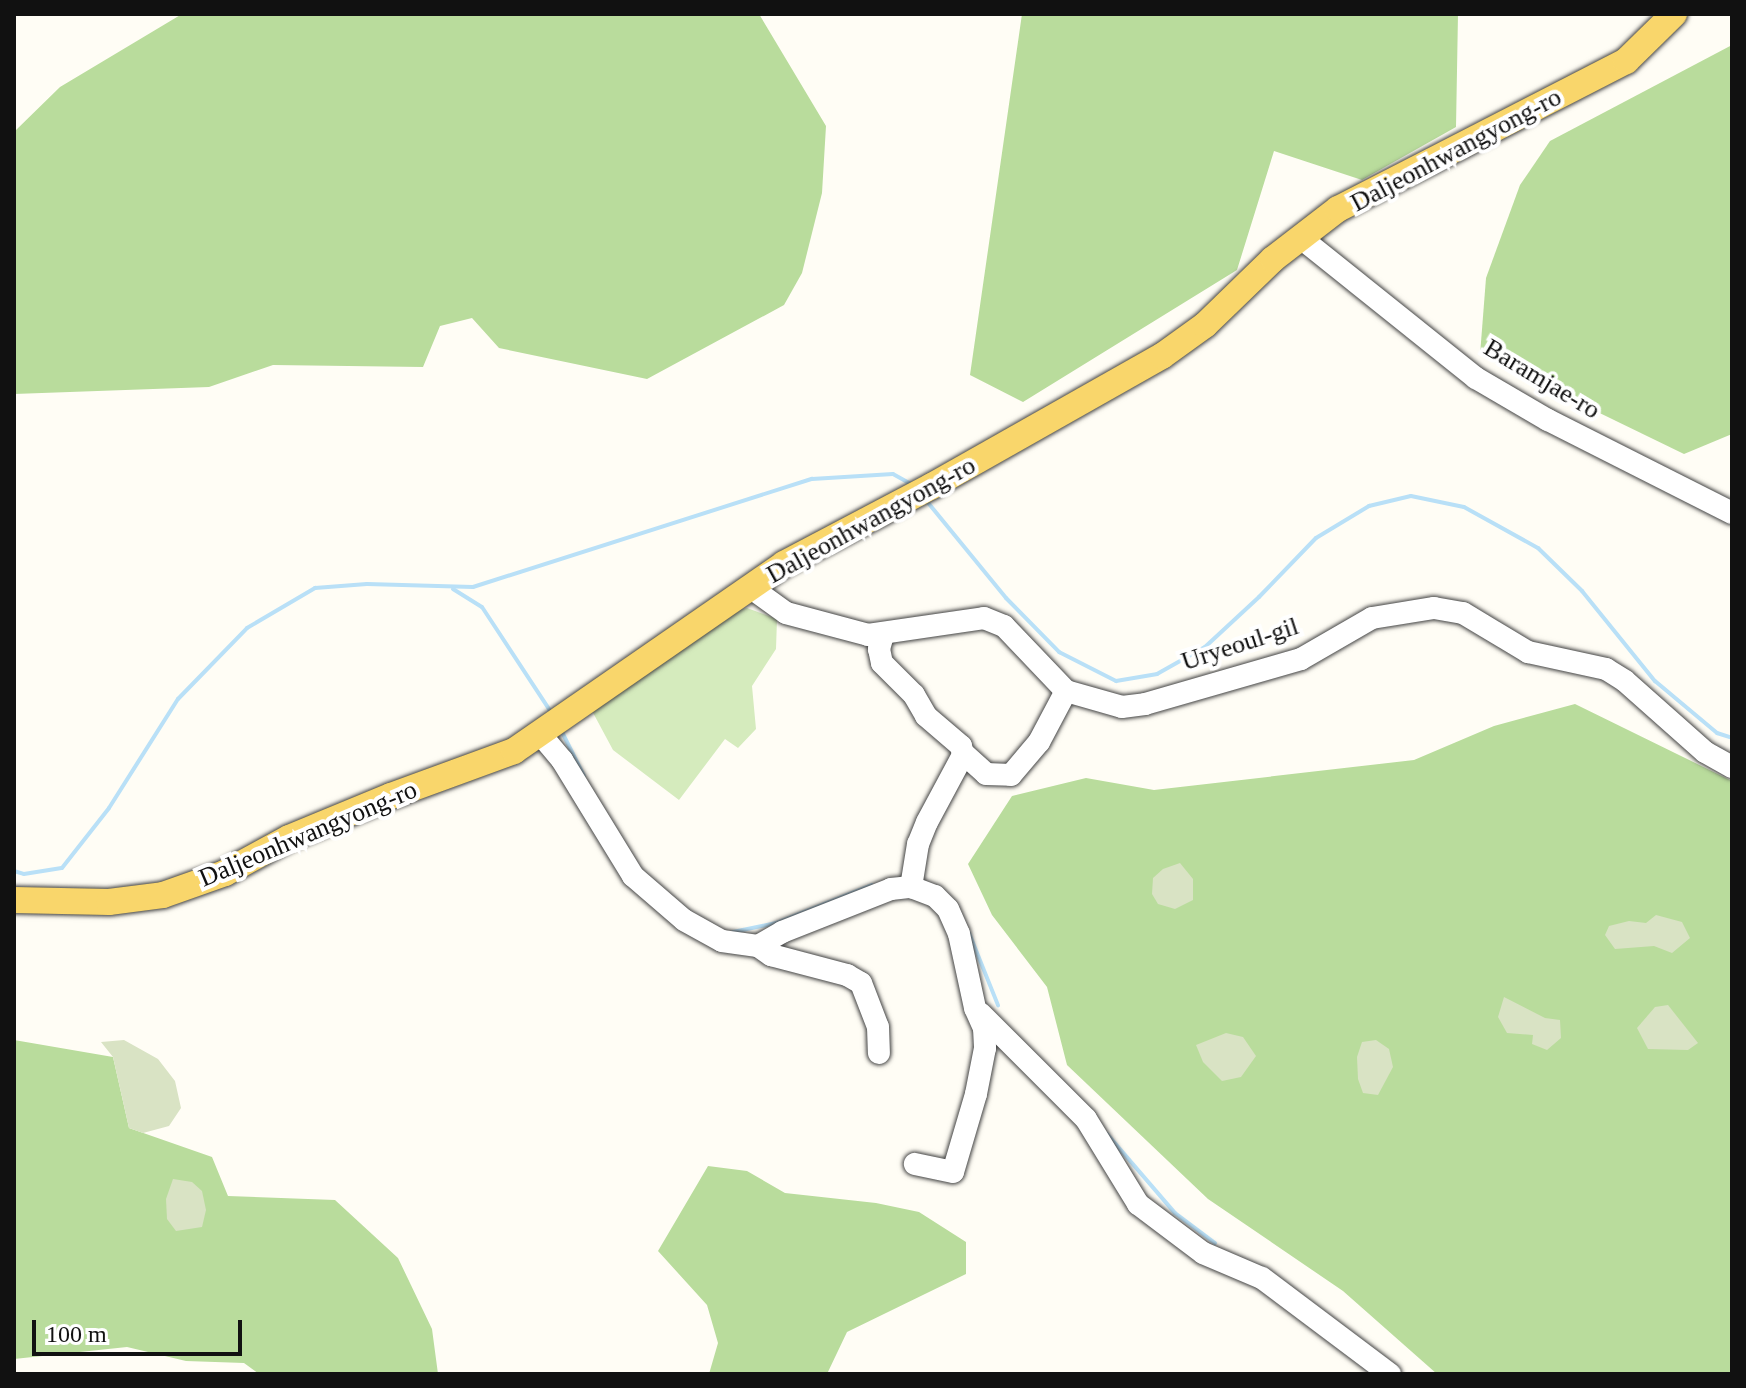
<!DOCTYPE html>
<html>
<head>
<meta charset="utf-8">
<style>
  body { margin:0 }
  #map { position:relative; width:1746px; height:1388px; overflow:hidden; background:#fffdf5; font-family:Georgia,serif }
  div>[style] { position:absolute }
  .green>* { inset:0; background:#d5ebbd }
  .forest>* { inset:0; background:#b9dc9c }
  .cemetery>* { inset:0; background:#d9e3c4 }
  .stream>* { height:4px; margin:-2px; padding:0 2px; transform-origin:2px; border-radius:2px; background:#b9e0f7 }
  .roads { filter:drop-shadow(0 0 2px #444) drop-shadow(0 0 2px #444) }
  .minor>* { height:22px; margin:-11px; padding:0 11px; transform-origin:11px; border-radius:11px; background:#fff }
  .major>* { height:26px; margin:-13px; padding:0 13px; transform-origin:13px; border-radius:13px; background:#f9d66b }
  span { translate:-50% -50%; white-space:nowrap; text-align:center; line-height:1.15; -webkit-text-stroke:8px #fff; paint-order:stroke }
  .street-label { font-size:26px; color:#111 }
  .frame { position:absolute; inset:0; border:16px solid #111; pointer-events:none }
  .scale { position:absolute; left:32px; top:1320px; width:210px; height:36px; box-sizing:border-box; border:4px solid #111; border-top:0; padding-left:10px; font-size:24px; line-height:28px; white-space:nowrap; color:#111; -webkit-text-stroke:6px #fff; paint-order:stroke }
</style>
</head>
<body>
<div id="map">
  <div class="green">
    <div style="clip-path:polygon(747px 608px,777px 619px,776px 649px,752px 686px,756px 729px,738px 748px,725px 739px,679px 800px,613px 750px,591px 709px,733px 611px)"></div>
  </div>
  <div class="forest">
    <div style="clip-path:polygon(182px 14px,759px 14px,826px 126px,822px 193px,802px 273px,784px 305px,647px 379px,499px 348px,472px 318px,440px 326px,423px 367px,273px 365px,209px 387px,14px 394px,14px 132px,60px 87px)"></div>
    <div style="clip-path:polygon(1022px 14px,1458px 14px,1456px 127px,1362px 180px,1274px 151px,1237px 270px,1023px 402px,970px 375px)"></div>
    <div style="clip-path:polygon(1732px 45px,1732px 434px,1684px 454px,1480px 355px,1486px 278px,1520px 185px,1550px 141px)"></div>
    <div style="clip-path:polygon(1575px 704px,1732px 781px,1732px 1374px,1437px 1374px,1343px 1291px,1208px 1199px,1067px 1065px,1047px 987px,992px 915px,968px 864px,1012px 796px,1086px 778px,1154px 790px,1414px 760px,1494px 726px)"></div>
    <div style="clip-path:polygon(14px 1040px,113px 1057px,129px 1128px,212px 1157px,228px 1196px,335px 1200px,398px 1258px,432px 1329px,438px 1374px,259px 1374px,244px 1363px,186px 1361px,127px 1347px,14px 1359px)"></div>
    <div style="clip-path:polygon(708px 1166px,747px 1171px,785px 1193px,876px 1203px,919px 1212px,966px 1242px,966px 1274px,847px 1332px,827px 1374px,709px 1374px,718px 1343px,707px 1305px,658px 1251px)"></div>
  </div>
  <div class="cemetery">
    <div style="clip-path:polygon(1180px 863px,1193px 879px,1193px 900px,1175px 909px,1158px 904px,1152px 894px,1153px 878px,1163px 869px)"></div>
    <div style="clip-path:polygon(1656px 915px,1682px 922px,1690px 938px,1672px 953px,1654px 946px,1615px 949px,1605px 935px,1609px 926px,1629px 921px,1646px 923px)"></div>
    <div style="clip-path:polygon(1504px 997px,1545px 1018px,1560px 1020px,1561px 1038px,1547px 1050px,1532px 1044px,1533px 1035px,1507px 1033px,1498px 1017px)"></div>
    <div style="clip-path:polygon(1668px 1005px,1698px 1043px,1688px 1050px,1648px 1049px,1637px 1028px,1655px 1007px)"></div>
    <div style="clip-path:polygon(1226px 1033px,1243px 1037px,1256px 1056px,1241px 1077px,1222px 1081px,1203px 1062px,1196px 1045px)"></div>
    <div style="clip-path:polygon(124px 1040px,158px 1059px,175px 1081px,181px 1108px,169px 1126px,143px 1133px,129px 1128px,113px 1057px,101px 1042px)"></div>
    <div style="clip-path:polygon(1376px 1040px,1389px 1049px,1393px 1067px,1378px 1095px,1363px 1093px,1358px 1079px,1357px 1057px,1362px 1042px)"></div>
    <div style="clip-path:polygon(173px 1179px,192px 1182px,202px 1191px,206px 1210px,202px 1227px,176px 1231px,167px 1219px,166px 1199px)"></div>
  </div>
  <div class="stream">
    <div style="left:925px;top:499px;width:128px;rotate:50.7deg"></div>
    <div style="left:1006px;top:598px;width:76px;rotate:45.5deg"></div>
    <div style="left:1059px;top:652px;width:64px;rotate:27deg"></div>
    <div style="left:1116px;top:681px;width:42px;rotate:-9.7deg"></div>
    <div style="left:1157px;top:674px;width:55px;rotate:-29.4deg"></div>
    <div style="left:1205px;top:647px;width:74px;rotate:-42.8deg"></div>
    <div style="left:1259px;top:597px;width:82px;rotate:-46deg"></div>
    <div style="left:1316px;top:538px;width:62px;rotate:-31.1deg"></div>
    <div style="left:1369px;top:506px;width:43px;rotate:-13.4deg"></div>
    <div style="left:1411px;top:496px;width:54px;rotate:11.7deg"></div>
    <div style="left:1464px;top:507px;width:85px;rotate:29deg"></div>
    <div style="left:1538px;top:548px;width:62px;rotate:44.3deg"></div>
    <div style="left:1582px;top:591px;width:116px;rotate:51deg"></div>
    <div style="left:1655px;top:681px;width:81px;rotate:40deg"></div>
    <div style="left:1717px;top:733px;width:16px;rotate:18deg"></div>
    <div style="left:453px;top:589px;width:34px;rotate:32deg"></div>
    <div style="left:482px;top:607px;width:126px;rotate:56.7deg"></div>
    <div style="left:561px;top:730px;width:51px;rotate:63.4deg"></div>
    <div style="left:14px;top:871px;width:10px;rotate:17deg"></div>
    <div style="left:24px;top:874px;width:38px;rotate:-9deg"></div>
    <div style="left:62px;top:868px;width:76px;rotate:-51.9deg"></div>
    <div style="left:109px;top:808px;width:129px;rotate:-57.7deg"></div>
    <div style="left:178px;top:699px;width:99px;rotate:-45.8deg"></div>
    <div style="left:247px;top:628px;width:79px;rotate:-30.5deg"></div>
    <div style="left:315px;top:588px;width:52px;rotate:-4.4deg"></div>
    <div style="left:367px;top:584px;width:106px;rotate:1.6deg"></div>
    <div style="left:473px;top:587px;width:356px;rotate:-17.7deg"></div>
    <div style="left:812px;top:479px;width:81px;rotate:-3.5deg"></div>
    <div style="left:893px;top:474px;width:21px;rotate:29deg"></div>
    <div style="left:733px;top:932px;width:44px;rotate:-11.8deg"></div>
    <div style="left:776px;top:923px;width:103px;rotate:-21.6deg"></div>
    <div style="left:969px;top:933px;width:78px;rotate:68.1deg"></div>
    <div style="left:1107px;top:1134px;width:104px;rotate:49.3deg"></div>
    <div style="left:1175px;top:1213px;width:50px;rotate:36.9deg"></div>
  </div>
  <div class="roads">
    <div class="minor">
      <div style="left:1301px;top:238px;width:224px;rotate:38.7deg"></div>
      <div style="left:1476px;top:378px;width:83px;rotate:30.3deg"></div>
      <div style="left:1548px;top:420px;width:206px;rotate:26.8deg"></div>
      <div style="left:750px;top:587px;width:44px;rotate:35.8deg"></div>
      <div style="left:786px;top:613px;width:85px;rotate:15deg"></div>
      <div style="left:868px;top:635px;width:117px;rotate:-8.3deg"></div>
      <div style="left:984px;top:618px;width:22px;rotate:22deg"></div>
      <div style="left:1004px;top:626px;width:90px;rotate:46.4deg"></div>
      <div style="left:1066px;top:691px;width:58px;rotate:15.9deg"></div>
      <div style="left:1122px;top:707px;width:23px;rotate:-7deg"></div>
      <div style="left:1145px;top:704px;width:162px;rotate:-16.1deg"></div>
      <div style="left:1301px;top:659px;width:82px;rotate:-30deg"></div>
      <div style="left:1372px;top:618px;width:63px;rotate:-9.2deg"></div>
      <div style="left:1434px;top:608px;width:29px;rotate:10deg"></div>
      <div style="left:1463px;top:613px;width:76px;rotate:31deg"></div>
      <div style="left:1528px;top:652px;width:80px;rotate:12.3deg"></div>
      <div style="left:1606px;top:669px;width:22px;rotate:32deg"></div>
      <div style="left:1625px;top:681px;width:107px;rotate:41.6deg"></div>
      <div style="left:1705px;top:752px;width:31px;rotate:29deg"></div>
      <div style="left:883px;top:635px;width:15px;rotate:106deg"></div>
      <div style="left:879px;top:649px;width:14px;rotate:78deg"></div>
      <div style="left:882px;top:663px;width:45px;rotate:45deg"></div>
      <div style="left:914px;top:695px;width:24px;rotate:60deg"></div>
      <div style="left:926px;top:716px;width:46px;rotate:40.6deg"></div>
      <div style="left:961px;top:746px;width:9px;rotate:77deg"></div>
      <div style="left:963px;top:755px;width:76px;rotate:118.2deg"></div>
      <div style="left:927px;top:822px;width:24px;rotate:112deg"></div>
      <div style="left:918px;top:844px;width:44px;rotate:99.2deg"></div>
      <div style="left:541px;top:735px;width:33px;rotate:50deg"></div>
      <div style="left:562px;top:760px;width:136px;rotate:58.5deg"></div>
      <div style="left:633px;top:876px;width:67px;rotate:40.8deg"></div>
      <div style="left:684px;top:920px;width:43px;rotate:28.9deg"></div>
      <div style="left:722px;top:941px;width:36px;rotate:8deg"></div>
      <div style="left:758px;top:946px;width:28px;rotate:-30deg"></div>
      <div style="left:782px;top:932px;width:117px;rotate:-21.5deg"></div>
      <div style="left:891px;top:889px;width:20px;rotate:-6deg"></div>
      <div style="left:911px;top:887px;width:26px;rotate:21deg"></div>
      <div style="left:935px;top:896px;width:18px;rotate:45deg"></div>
      <div style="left:948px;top:909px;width:27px;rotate:66deg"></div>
      <div style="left:959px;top:934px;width:76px;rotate:77.8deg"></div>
      <div style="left:975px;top:1008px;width:22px;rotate:66deg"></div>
      <div style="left:984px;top:1028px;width:20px;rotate:87deg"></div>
      <div style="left:985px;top:1048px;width:47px;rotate:101.1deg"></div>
      <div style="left:976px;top:1094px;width:81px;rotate:106.4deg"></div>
      <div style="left:953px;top:1172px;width:39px;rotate:-168deg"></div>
      <div style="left:963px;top:753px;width:31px;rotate:42deg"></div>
      <div style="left:986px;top:774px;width:25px;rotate:2deg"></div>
      <div style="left:1011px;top:775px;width:43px;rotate:-49.7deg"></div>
      <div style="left:1039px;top:742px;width:58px;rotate:-62.1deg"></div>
      <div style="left:758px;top:946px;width:16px;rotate:35deg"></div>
      <div style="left:771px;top:955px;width:79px;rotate:14.7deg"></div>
      <div style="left:847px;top:975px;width:16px;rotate:30deg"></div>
      <div style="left:861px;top:983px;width:47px;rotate:68.9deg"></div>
      <div style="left:878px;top:1027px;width:26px;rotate:88deg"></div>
      <div style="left:981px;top:1014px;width:148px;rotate:45deg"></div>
      <div style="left:1086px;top:1119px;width:100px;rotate:58.5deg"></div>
      <div style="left:1138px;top:1204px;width:81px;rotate:37deg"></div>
      <div style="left:1203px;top:1253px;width:64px;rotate:23deg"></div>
      <div style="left:1262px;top:1278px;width:160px;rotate:36.9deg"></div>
    </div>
    <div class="major">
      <div style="left:14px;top:900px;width:95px;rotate:1.2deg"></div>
      <div style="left:109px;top:902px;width:54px;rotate:-7.4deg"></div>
      <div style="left:163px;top:895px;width:66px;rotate:-19.5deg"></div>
      <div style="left:225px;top:873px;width:73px;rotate:-28.7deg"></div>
      <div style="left:289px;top:838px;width:110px;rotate:-22.4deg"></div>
      <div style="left:391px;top:796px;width:131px;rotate:-20.1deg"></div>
      <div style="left:514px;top:751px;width:328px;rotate:-34.7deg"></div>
      <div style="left:784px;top:564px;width:167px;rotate:-27.8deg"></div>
      <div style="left:932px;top:486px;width:264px;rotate:-29.5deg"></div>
      <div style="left:1162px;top:356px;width:53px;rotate:-35.8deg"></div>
      <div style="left:1205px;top:325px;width:95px;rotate:-44.1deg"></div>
      <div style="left:1273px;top:259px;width:82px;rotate:-37.6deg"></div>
      <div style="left:1338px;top:209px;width:324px;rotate:-27.2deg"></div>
      <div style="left:1626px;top:61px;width:67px;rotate:-44.4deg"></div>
    </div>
  </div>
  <div class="street-label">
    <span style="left:1456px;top:150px;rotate:-28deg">Daljeonhwangyong-ro</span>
    <span style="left:1542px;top:379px;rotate:31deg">Baramjae-ro</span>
    <span style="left:871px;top:520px;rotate:-29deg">Daljeonhwangyong-ro</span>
    <span style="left:1240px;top:644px;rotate:-18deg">Uryeoul-gil</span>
    <span style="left:308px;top:834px;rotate:-23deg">Daljeonhwangyong-ro</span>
  </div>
  <div class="frame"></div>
  <div class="scale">100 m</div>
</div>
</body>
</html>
